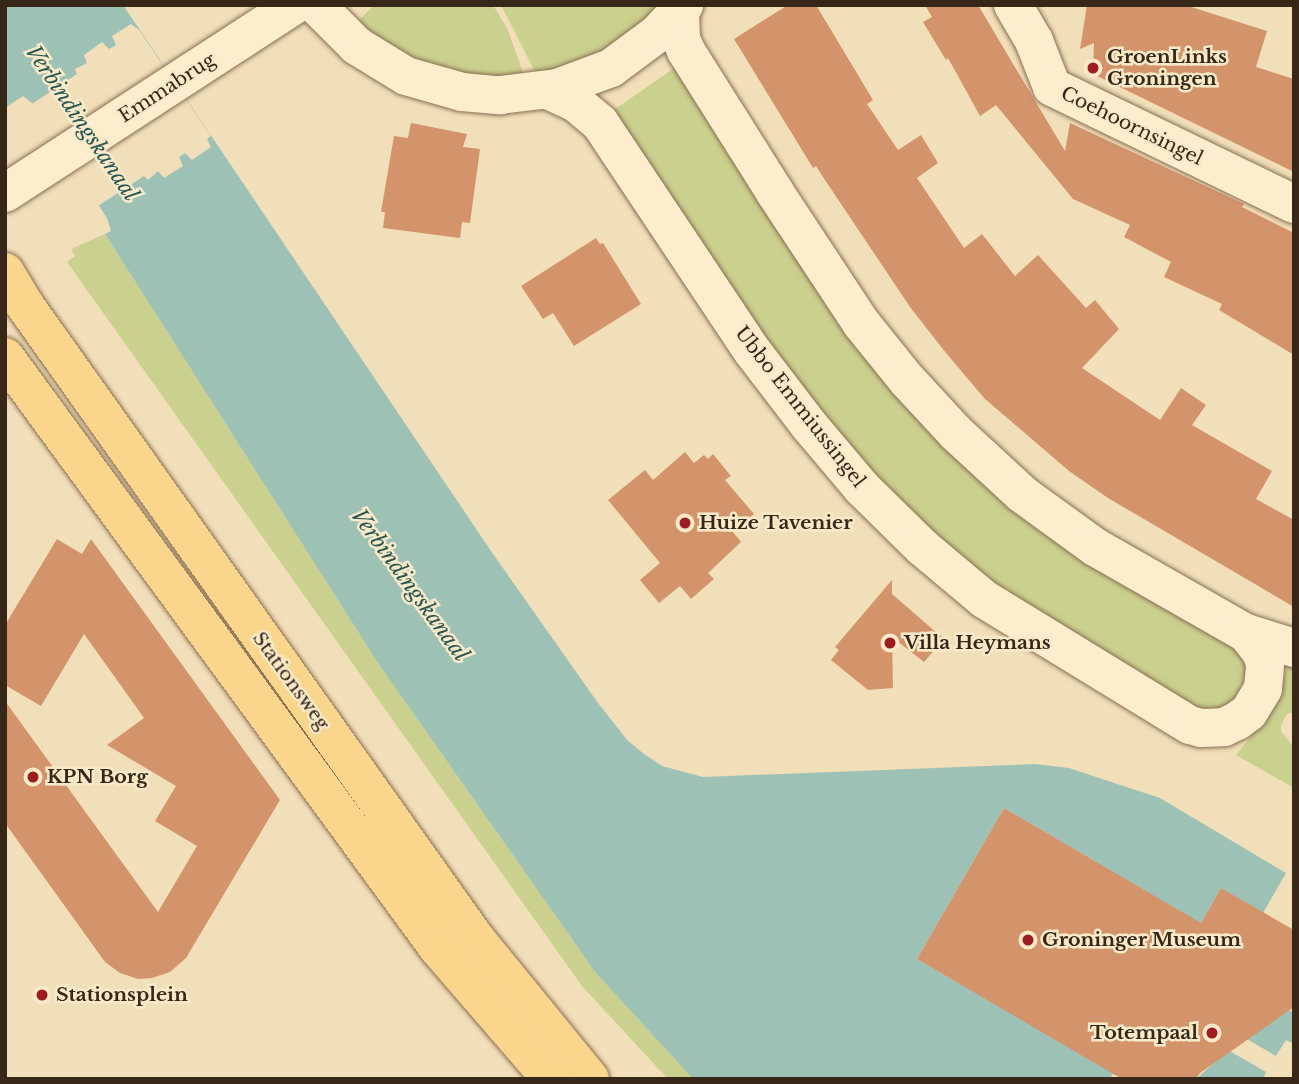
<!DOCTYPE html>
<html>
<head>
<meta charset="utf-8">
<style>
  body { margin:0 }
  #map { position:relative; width:1299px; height:1084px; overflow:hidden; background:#f1dfb9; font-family:"Libre Baskerville",serif }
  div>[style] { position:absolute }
  .green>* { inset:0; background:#cad08d }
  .water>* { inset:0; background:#9ec1b6 }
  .pier>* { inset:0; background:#f1dfb9 }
  .building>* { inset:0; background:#d3946b }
  .roads { filter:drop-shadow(0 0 2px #896e53) drop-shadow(0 0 2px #896e53) }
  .minor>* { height:38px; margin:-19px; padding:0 19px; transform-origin:19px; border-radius:19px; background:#fcedcd }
  .major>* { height:38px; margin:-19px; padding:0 19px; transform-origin:19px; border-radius:19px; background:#fad58c }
  .dots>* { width:19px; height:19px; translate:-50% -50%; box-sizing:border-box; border:4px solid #f8e9c9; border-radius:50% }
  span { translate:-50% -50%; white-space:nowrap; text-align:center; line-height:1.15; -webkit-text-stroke:5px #f8e9c9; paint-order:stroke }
  .poi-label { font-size:19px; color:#362719; font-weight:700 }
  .left { translate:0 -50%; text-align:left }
  .right { translate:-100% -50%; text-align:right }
  .street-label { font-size:19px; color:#362719 }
  .water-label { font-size:21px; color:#275853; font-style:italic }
  .frame { position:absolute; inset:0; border:7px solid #362719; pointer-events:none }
</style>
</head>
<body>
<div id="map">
  <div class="green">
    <div style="clip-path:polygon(374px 5px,493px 5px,508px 30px,524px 76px,474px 76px,428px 65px,399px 52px,357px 22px)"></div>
    <div style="clip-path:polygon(501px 5px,660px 5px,635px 29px,596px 55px,567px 67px,536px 74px)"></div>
    <div style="clip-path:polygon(680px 64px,898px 387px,1239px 644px,1248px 670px,1236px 701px,1207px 716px,991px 590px,815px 420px,611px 112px)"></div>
    <div style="clip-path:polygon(105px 234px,378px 663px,595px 972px,693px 1079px,668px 1079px,582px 986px,67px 262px,75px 256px,71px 249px)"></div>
    <div style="clip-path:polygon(1291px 660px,1294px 661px,1294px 712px,1287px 714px,1281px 725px,1281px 731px,1294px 748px,1294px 788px,1236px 755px,1271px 712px)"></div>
  </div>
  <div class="water">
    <div style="clip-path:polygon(5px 5px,123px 5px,491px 551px,598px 703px,628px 741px,644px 754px,662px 766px,703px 777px,1035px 764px,1069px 768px,1160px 798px,1286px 873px,1263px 913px,1221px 888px,1186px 949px,1154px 896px,1004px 808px,917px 959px,1067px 1046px,1129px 1046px,1110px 1079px,693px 1079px,595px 972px,378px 663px,105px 234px,111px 231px,107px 218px,32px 103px,23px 96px,5px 108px)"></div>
    <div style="clip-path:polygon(1249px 987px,1294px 1013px,1294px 1044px,1286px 1040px,1276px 1056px,1237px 1033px)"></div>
    <div style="clip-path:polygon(1228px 1050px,1266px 1072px,1263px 1079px,1196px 1079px)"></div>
  </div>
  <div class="pier">
    <div style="clip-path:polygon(131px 24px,139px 30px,211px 136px,207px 139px,211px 147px,192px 160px,185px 153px,179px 157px,183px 166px,164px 178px,158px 171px,148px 180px,144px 176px,98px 206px,32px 104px,77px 74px,75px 69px,87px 63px,84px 55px,102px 42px,109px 49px,116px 45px,112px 36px)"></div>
  </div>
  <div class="building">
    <div style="clip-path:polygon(788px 5px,816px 5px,873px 100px,867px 104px,898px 150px,921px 135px,938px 163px,917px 178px,964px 248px,982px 234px,1015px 276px,1038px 255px,1086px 308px,1095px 300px,1119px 329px,1082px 368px,1160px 420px,1181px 388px,1206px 405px,1192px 425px,1272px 471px,1256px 499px,1294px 520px,1294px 607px,1108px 498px,1069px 471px,985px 399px,946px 353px,910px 307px,823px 177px,816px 166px,813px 168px,734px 39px)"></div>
    <div style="clip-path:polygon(925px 5px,978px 5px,1065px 151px,1070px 123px,1244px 204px,1242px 207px,1294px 233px,1294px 355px,1219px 310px,1222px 304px,1164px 277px,1171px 262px,1124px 237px,1130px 225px,1073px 199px,996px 105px,980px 116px,948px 58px,946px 60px,923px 22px,932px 17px)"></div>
    <div style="clip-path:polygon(1087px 5px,1185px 5px,1267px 31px,1256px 67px,1294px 79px,1294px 172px,1093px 74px,1094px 43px,1080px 49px)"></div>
    <div style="clip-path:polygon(411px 123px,467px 134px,463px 147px,480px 149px,470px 223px,462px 222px,460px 238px,383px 228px,385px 212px,381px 212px,394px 136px,408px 138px)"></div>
    <div style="clip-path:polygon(596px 238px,600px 244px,603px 243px,641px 304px,574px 346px,553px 313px,543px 319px,521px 286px)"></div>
    <div style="clip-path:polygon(685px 452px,694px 463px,704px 455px,708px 459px,713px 454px,731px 476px,725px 480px,754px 514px,732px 531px,741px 542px,708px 573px,714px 579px,691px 599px,680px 586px,659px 603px,640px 580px,660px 563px,608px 500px,645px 470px,653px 480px)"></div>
    <div style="clip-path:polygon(57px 539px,82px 554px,91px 539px,280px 800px,186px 958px,170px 972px,152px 978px,138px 979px,120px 973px,105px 962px,5px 823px,5px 701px,158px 912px,197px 846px,155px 821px,176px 786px,107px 745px,144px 718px,84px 634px,41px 706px,5px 685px,5px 625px)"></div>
    <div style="clip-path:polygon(892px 580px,892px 594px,944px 639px,924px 662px,892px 637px,893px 688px,868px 690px,831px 660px,839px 650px,835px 647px)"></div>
    <div style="clip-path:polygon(1004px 808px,1201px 923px,1221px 888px,1294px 930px,1294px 1007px,1200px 1073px,1196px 1079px,1122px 1079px,917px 959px)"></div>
  </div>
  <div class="roads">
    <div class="minor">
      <div style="left:316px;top:5px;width:58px;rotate:45deg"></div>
      <div style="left:357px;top:46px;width:57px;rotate:31.5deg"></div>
      <div style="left:406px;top:76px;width:58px;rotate:15.9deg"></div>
      <div style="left:462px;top:92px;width:38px;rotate:5deg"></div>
      <div style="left:500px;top:95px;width:57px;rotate:-7deg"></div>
      <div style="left:557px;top:88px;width:58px;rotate:-20.3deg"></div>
      <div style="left:611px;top:68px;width:57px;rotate:-36.5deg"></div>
      <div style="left:657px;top:34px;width:40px;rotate:-47deg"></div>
      <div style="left:1013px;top:5px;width:42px;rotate:59.7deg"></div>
      <div style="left:1034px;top:41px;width:49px;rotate:68.6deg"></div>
      <div style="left:1052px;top:87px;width:269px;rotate:25.8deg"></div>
      <div style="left:680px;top:10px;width:29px;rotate:88deg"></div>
      <div style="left:681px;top:39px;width:13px;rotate:67deg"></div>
      <div style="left:686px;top:51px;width:165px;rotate:57.8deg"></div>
      <div style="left:774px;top:191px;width:158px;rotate:56.6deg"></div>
      <div style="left:861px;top:323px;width:73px;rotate:51.1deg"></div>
      <div style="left:907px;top:380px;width:72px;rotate:47.2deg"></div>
      <div style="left:956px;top:433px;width:90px;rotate:42.7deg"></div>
      <div style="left:1022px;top:494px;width:90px;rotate:36deg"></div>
      <div style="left:1095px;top:547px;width:174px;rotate:29.7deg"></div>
      <div style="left:1246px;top:633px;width:50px;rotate:17.4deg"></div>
      <div style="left:548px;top:90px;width:31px;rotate:25deg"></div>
      <div style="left:576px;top:103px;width:31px;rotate:40deg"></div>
      <div style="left:600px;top:123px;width:275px;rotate:56.3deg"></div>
      <div style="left:753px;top:352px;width:91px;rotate:52.6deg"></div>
      <div style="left:808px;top:424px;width:84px;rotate:49.8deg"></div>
      <div style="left:862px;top:488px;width:84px;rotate:44.5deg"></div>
      <div style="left:922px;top:547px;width:81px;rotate:40deg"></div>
      <div style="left:984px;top:599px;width:241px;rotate:31.5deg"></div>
      <div style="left:1190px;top:725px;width:11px;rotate:15deg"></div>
      <div style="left:1201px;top:728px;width:23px;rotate:-2deg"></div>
      <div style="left:1224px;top:727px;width:14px;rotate:-25deg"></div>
      <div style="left:1237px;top:721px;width:15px;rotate:-37deg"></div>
      <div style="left:1249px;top:712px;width:27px;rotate:-59deg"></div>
      <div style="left:1263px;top:689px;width:25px;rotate:-85deg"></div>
      <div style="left:1265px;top:664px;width:13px;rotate:-108deg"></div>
      <div style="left:1261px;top:652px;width:24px;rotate:-128deg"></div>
      <div style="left:5px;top:193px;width:345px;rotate:-33deg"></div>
    </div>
    <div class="major">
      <div style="left:5px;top:272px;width:37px;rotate:59deg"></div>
      <div style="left:24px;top:304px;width:778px;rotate:54.57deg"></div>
      <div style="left:475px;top:938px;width:182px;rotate:50.8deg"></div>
      <div style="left:5px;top:357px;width:733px;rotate:53.77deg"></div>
      <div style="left:438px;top:948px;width:173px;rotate:49.2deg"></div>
    </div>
  </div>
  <div class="dots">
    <div style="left:1093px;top:68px;background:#9d1e22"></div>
    <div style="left:685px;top:523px;background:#9d1e22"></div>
    <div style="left:890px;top:643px;background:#9d1e22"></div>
    <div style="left:33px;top:777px;background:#9d1e22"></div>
    <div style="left:1028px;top:940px;background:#9d1e22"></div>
    <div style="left:42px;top:995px;background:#9d1e22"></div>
    <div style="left:1212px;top:1033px;background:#9d1e22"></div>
  </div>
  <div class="poi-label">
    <span class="left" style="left:1107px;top:68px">GroenLinks<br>Groningen</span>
    <span class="left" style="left:699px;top:523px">Huize Tavenier</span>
    <span class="left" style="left:904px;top:643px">Villa Heymans</span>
    <span class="left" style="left:47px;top:777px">KPN Borg</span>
    <span class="left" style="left:1042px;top:940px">Groninger Museum</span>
    <span class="left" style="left:56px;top:995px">Stationsplein</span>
    <span class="right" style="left:1198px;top:1033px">Totempaal</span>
  </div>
  <div class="street-label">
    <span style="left:167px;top:88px;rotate:-33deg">Emmabrug</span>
    <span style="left:1132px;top:126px;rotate:26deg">Coehoornsingel</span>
    <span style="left:800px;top:407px;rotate:52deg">Ubbo Emmiussingel</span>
    <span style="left:291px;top:681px;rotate:54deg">Stationsweg</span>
  </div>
  <div class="water-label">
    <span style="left:82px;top:123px;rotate:56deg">Verbindingskanaal</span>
    <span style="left:410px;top:585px;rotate:54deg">Verbindingskanaal</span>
  </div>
  <div class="frame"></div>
</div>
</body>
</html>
